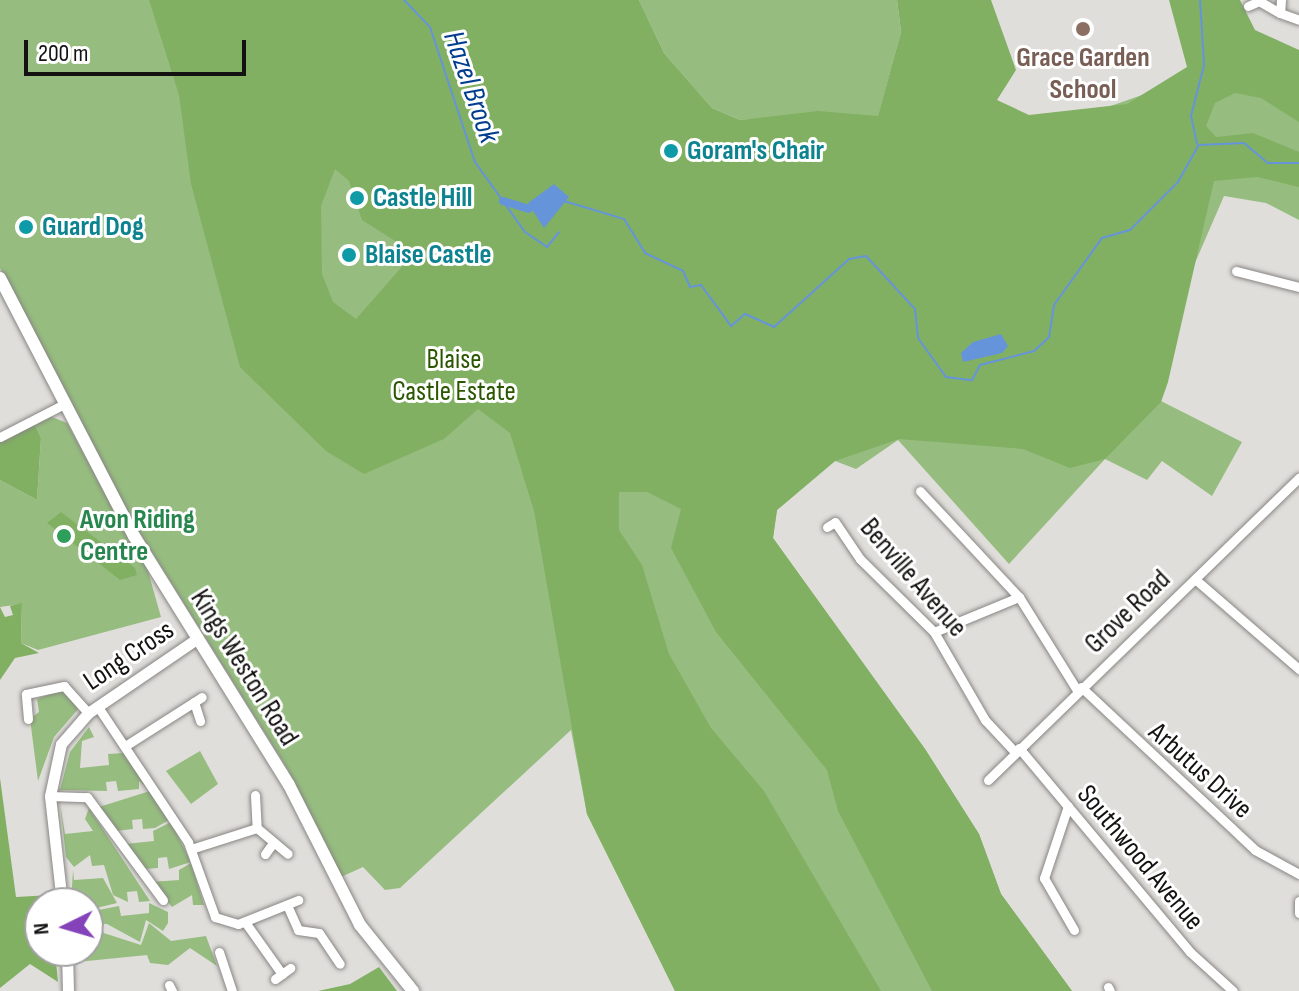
<!DOCTYPE html>
<html>
<head>
<meta charset="utf-8">
<style>
  body { margin:0 }
  #map { position:relative; width:1299px; height:991px; overflow:hidden; background:#e0dedb; font-family:"Sofia Sans Condensed",sans-serif }
  div>[style] { position:absolute }
  .green>* { inset:0; background:#96bd7f }
  .forest>* { inset:0; background:#81b063 }
  .water>* { inset:0; background:#6694db }
  .stream>* { height:2px; margin:-1px; padding:0 1px; transform-origin:1px; border-radius:1px; background:#6694db }
  .canal>* { height:8px; margin:-4px; padding:0 4px; transform-origin:4px; border-radius:4px; background:#6694db }
  .roads { filter:drop-shadow(0 0 2px #888683) drop-shadow(0 0 2px #888683) }
  .minor>* { height:9px; margin:-4.5px; padding:0 4.5px; transform-origin:4.5px; border-radius:4.5px; background:#fff }
  .tertiary>* { height:11px; margin:-5.5px; padding:0 5.5px; transform-origin:5.5px; border-radius:5.5px; background:#fff }
  .secondary>* { height:12px; margin:-6px; padding:0 6px; transform-origin:6px; border-radius:6px; background:#fff }
  .dots>* { width:22px; height:22px; translate:-50% -50%; box-sizing:border-box; border:4px solid #fff; border-radius:50% }
  span { translate:-50% -50%; white-space:nowrap; text-align:center; line-height:1.15; -webkit-text-stroke:6px #fff; paint-order:stroke }
  .education-label { font-size:28px; color:#785e54; font-weight:700 }
  .culture-label { font-size:28px; color:#0d838f; font-weight:700 }
  .left { translate:0 -50%; text-align:left }
  .park-label { font-size:28px; color:#2b5600 }
  .leisure-label { font-size:28px; color:#27864d; font-weight:700 }
  .street-label { font-size:28px; color:#131211 }
  .water-label { font-size:30px; color:#003d8f; font-style:italic }
  .north { position:absolute; left:24px; top:887px; width:80px; height:80px; box-sizing:border-box; background:#fff; border:2px solid #a1a0a0; border-radius:50%; rotate:265deg; font-size:22px; font-weight:700; line-height:32px; text-align:center; color:#131211 }
  .north::after { content:''; display:block; margin:auto; width:28px; height:36px; background:#8443b8; clip-path:polygon(50% 0,100% 100%,50% 72%,0 100%) }
  .scale { position:absolute; left:24px; top:40px; width:222px; height:36px; box-sizing:border-box; border:4px solid #131211; border-top:0; padding-left:10px; font-size:24px; line-height:28px; white-space:nowrap; color:#131211; -webkit-text-stroke:6px #fff; paint-order:stroke }
</style>
</head>
<body>
<div id="map">
  <div class="green">
    <div style="clip-path:polygon(0 0,607px 0,729px 126px,775px 117px,740px 120px,712px 108px,664px 53px,639px 0,897px 0,901px 32px,878px 117px,802px 113px,852px 120px,1076px 118px,1277px 48px,1299px 50px,1299px 220px,1266px 203px,1224px 196px,1188px 279px,1161px 401px,1242px 442px,1212px 496px,1162px 461px,1147px 480px,1105px 459px,1009px 564px,898px 440px,856px 469px,835px 461px,777px 510px,773px 538px,925px 749px,979px 834px,1001px 894px,1072px 991px,675px 991px,587px 814px,571px 730px,400px 888px,385px 890px,363px 867px,341px 877px,288px 770px,130px 517px,0 268px)"></div>
    <div style="clip-path:polygon(52px 417px,67px 423px,148px 571px,161px 617px,38px 650px,21px 643px,22px 604px,0 607px,0 480px,37px 500px,41px 438px,34px 423px)"></div>
    <div style="clip-path:polygon(61px 690px,80px 707px,54px 737px,38px 781px,30px 719px,39px 712px,37px 699px)"></div>
    <div style="clip-path:polygon(89px 727px,94px 737px,82px 741px,80px 768px,109px 765px,108px 754px,123px 753px,147px 788px,139px 781px,139px 789px,118px 791px,116px 781px,106px 782px,107px 791px,60px 790px,70px 752px)"></div>
    <div style="clip-path:polygon(200px 751px,218px 784px,191px 804px,166px 771px)"></div>
    <div style="clip-path:polygon(150px 791px,169px 820px,155px 828px,143px 829px,142px 819px,132px 820px,133px 829px,116px 831px,99px 807px)"></div>
    <div style="clip-path:polygon(60px 804px,65px 834px,93px 831px,85px 819px,89px 808px,150px 901px,139px 902px,137px 891px,127px 892px,128px 902px,113px 895px,104px 865px,92px 866px,90px 855px,74px 867px,66px 857px)"></div>
    <div style="clip-path:polygon(171px 822px,191px 862px,169px 869px,167px 857px,158px 858px,158px 868px,145px 869px,125px 844px,154px 841px,153px 831px)"></div>
    <div style="clip-path:polygon(191px 863px,204px 905px,193px 905px,192px 895px,172px 907px,150px 882px,179px 880px,179px 870px)"></div>
    <div style="clip-path:polygon(73px 870px,74px 880px,103px 878px,117px 903px,88px 910px,88px 903px,71px 903px)"></div>
    <div style="clip-path:polygon(149px 903px,168px 912px,168px 923px,163px 931px,146px 920px,140px 942px,107px 924px,88px 924px,88px 912px,119px 906px,121px 916px,149px 913px)"></div>
    <div style="clip-path:polygon(149px 923px,171px 941px,206px 936px,217px 966px,190px 948px,168px 965px,150px 963px,147px 955px,77px 962px,76px 951px,88px 951px,88px 934px,97px 941px,88px 928px,141px 945px)"></div>
  </div>
  <div class="forest">
    <div style="clip-path:polygon(evenodd,149px 0,639px 0,664px 53px,712px 108px,740px 120px,818px 111px,878px 116px,901px 32px,897px 0,991px 0,1016px 70px,997px 100px,1029px 115px,1127px 104px,1187px 67px,1169px 0,1240px 0,1255px 30px,1299px 50px,1299px 122px,1261px 98px,1235px 93px,1215px 103px,1206px 126px,1216px 137px,1253px 133px,1299px 152px,1299px 187px,1257px 177px,1214px 181px,1168px 382px,1161px 402px,1105px 459px,1070px 468px,1023px 449px,899px 439px,835px 461px,777px 510px,773px 538px,925px 749px,979px 834px,1001px 894px,1072px 991px,932px 991px,838px 811px,827px 770px,716px 632px,671px 548px,681px 509px,647px 492px,619px 492px,619px 530px,642px 565px,669px 654px,711px 728px,764px 791px,881px 991px,675px 991px,587px 814px,534px 511px,510px 433px,478px 409px,444px 439px,364px 474px,326px 451px,240px 367px,191px 184px,179px 95px,149px 0,335px 169px,349px 181px,362px 220px,414px 253px,356px 319px,333px 302px,322px 274px,321px 206px,335px 169px)"></div>
    <div style="clip-path:polygon(34px 423px,41px 438px,37px 500px,0 480px,0 440px)"></div>
    <div style="clip-path:polygon(61px 512px,135px 568px,137px 575px,120px 580px,47px 523px)"></div>
    <div style="clip-path:polygon(22px 603px,21px 643px,39px 653px,15px 658px,0 680px,0 607px,5px 617px,13px 615px,10px 606px)"></div>
    <div style="clip-path:polygon(0 778px,16px 897px,51px 895px,51px 903px,40px 903px,40px 951px,55px 951px,58px 982px,30px 964px,0 988px)"></div>
    <div style="clip-path:polygon(379px 967px,397px 991px,318px 991px,350px 984px)"></div>
  </div>
  <div class="water">
    <div style="clip-path:polygon(554px 184px,569px 197px,544px 228px,528px 203px)"></div>
    <div style="clip-path:polygon(1001px 334px,1008px 346px,1002px 353px,963px 362px,961px 353px,973px 342px)"></div>
  </div>
  <div class="stream">
    <div style="left:404px;top:0;width:37px;rotate:46deg"></div>
    <div style="left:430px;top:27px;width:142px;rotate:71.6deg"></div>
    <div style="left:475px;top:162px;width:86px;rotate:54.5deg"></div>
    <div style="left:525px;top:232px;width:27px;rotate:34deg"></div>
    <div style="left:547px;top:247px;width:19px;rotate:-51deg"></div>
    <div style="left:1197px;top:144px;width:29px;rotate:-102deg"></div>
    <div style="left:1191px;top:116px;width:53px;rotate:-75.7deg"></div>
    <div style="left:1204px;top:65px;width:65px;rotate:-93.5deg"></div>
    <div style="left:1199px;top:145px;width:45px;rotate:-2.5deg"></div>
    <div style="left:1244px;top:143px;width:31px;rotate:40deg"></div>
    <div style="left:1268px;top:163px;width:31px"></div>
    <div style="left:564px;top:201px;width:63px;rotate:16.7deg"></div>
    <div style="left:624px;top:219px;width:40px;rotate:58deg"></div>
    <div style="left:645px;top:253px;width:42px;rotate:25.3deg"></div>
    <div style="left:683px;top:271px;width:17px;rotate:66deg"></div>
    <div style="left:690px;top:287px;width:11px;rotate:-10deg"></div>
    <div style="left:701px;top:285px;width:51px;rotate:53.8deg"></div>
    <div style="left:731px;top:326px;width:18px;rotate:-41deg"></div>
    <div style="left:745px;top:314px;width:32px;rotate:24deg"></div>
    <div style="left:774px;top:327px;width:101px;rotate:-42.2deg"></div>
    <div style="left:849px;top:259px;width:17px;rotate:-10deg"></div>
    <div style="left:866px;top:256px;width:72px;rotate:47.2deg"></div>
    <div style="left:915px;top:309px;width:29px;rotate:84deg"></div>
    <div style="left:918px;top:338px;width:48px;rotate:54.3deg"></div>
    <div style="left:946px;top:377px;width:26px;rotate:7deg"></div>
    <div style="left:972px;top:380px;width:17px;rotate:-62deg"></div>
    <div style="left:980px;top:365px;width:56px;rotate:-14.5deg"></div>
    <div style="left:1034px;top:351px;width:21px;rotate:-43deg"></div>
    <div style="left:1049px;top:337px;width:32px;rotate:-81deg"></div>
    <div style="left:1054px;top:305px;width:82px;rotate:-54.4deg"></div>
    <div style="left:1102px;top:238px;width:29px;rotate:-16deg"></div>
    <div style="left:1130px;top:230px;width:68px;rotate:-45deg"></div>
    <div style="left:1178px;top:182px;width:41px;rotate:-60.9deg"></div>
  </div>
  <div class="canal">
    <div style="left:503px;top:201px;width:27px;rotate:17deg"></div>
  </div>
  <div class="roads">
    <div class="minor">
      <div style="left:1281px;top:0;width:13px;rotate:94deg"></div>
      <div style="left:1280px;top:13px;width:20px;rotate:20deg"></div>
      <div style="left:1248px;top:6px;width:12px;rotate:-24deg"></div>
      <div style="left:1259px;top:1px;width:24px;rotate:30deg"></div>
      <div style="left:1236px;top:271px;width:65px;rotate:14.3deg"></div>
      <div style="left:0;top:437px;width:70px;rotate:-27.3deg"></div>
      <div style="left:920px;top:491px;width:145px;rotate:47deg"></div>
      <div style="left:1019px;top:597px;width:110px;rotate:58.1deg"></div>
      <div style="left:827px;top:527px;width:9px;rotate:-32deg"></div>
      <div style="left:835px;top:522px;width:45px;rotate:56deg"></div>
      <div style="left:860px;top:559px;width:104px;rotate:44.6deg"></div>
      <div style="left:934px;top:632px;width:102px;rotate:59.9deg"></div>
      <div style="left:985px;top:720px;width:44px;rotate:46.8deg"></div>
      <div style="left:1195px;top:579px;width:138px;rotate:40.9deg"></div>
      <div style="left:934px;top:632px;width:92px;rotate:-22.4deg"></div>
      <div style="left:1081px;top:687px;width:238px;rotate:43.1deg"></div>
      <div style="left:1255px;top:850px;width:50px;rotate:28.6deg"></div>
      <div style="left:194px;top:702px;width:20px;rotate:72deg"></div>
      <div style="left:98px;top:707px;width:162px;rotate:56.3deg"></div>
      <div style="left:188px;top:842px;width:80px;rotate:70.2deg"></div>
      <div style="left:215px;top:917px;width:24px;rotate:17deg"></div>
      <div style="left:238px;top:924px;width:65px;rotate:-21.8deg"></div>
      <div style="left:28px;top:719px;width:25px;rotate:-95deg"></div>
      <div style="left:26px;top:694px;width:39px;rotate:-12deg"></div>
      <div style="left:64px;top:686px;width:36px;rotate:48deg"></div>
      <div style="left:125px;top:746px;width:91px;rotate:-32.5deg"></div>
      <div style="left:1019px;top:748px;width:266px;rotate:50deg"></div>
      <div style="left:1190px;top:952px;width:58px;rotate:42.2deg"></div>
      <div style="left:988px;top:780px;width:434px;rotate:-44.2deg"></div>
      <div style="left:255px;top:795px;width:33px;rotate:87deg"></div>
      <div style="left:257px;top:828px;width:40px;rotate:40deg"></div>
      <div style="left:50px;top:796px;width:37px;rotate:2deg"></div>
      <div style="left:87px;top:797px;width:128px;rotate:53.6deg"></div>
      <div style="left:1068px;top:806px;width:76px;rotate:108.4deg"></div>
      <div style="left:1044px;top:878px;width:60px;rotate:60deg"></div>
      <div style="left:191px;top:849px;width:69px;rotate:-17.7deg"></div>
      <div style="left:265px;top:854px;width:14px;rotate:-54deg"></div>
      <div style="left:1299px;top:901px;width:12px;rotate:90deg"></div>
      <div style="left:287px;top:905px;width:27px;rotate:66deg"></div>
      <div style="left:298px;top:930px;width:21px;rotate:8deg"></div>
      <div style="left:319px;top:933px;width:37px;rotate:56deg"></div>
      <div style="left:245px;top:922px;width:64px;rotate:54.6deg"></div>
      <div style="left:219px;top:952px;width:41px;rotate:71.6deg"></div>
      <div style="left:275px;top:979px;width:19px;rotate:-36deg"></div>
      <div style="left:169px;top:985px;width:7px;rotate:63deg"></div>
      <div style="left:1108px;top:987px;width:4px;rotate:63deg"></div>
    </div>
    <div class="tertiary">
      <div style="left:62px;top:903px;width:108px;rotate:-96.4deg"></div>
      <div style="left:50px;top:796px;width:53px;rotate:-78.1deg"></div>
      <div style="left:61px;top:744px;width:41px;rotate:-48.9deg"></div>
      <div style="left:88px;top:713px;width:133px;rotate:-34.3deg"></div>
      <div style="left:67px;top:951px;width:40px;rotate:88.6deg"></div>
    </div>
    <div class="secondary">
      <div style="left:0;top:278px;width:291px;rotate:62.6deg"></div>
      <div style="left:134px;top:536px;width:293px;rotate:58.1deg"></div>
      <div style="left:289px;top:785px;width:157px;rotate:63.1deg"></div>
      <div style="left:360px;top:925px;width:85px;rotate:51.2deg"></div>
    </div>
  </div>
  <div class="dots">
    <div style="left:1083px;top:29px;background:#8d6e63"></div>
    <div style="left:671px;top:151px;background:#0f9aa8"></div>
    <div style="left:357px;top:198px;background:#0f9aa8"></div>
    <div style="left:26px;top:227px;background:#0f9aa8"></div>
    <div style="left:349px;top:255px;background:#0f9aa8"></div>
    <div style="left:64px;top:536px;background:#2e9e5b"></div>
  </div>
  <div class="education-label">
    <span style="left:1083px;top:74px">Grace Garden<br>School</span>
  </div>
  <div class="culture-label">
    <span class="left" style="left:687px;top:151px">Goram's Chair</span>
    <span class="left" style="left:373px;top:198px">Castle Hill</span>
    <span class="left" style="left:42px;top:227px">Guard Dog</span>
    <span class="left" style="left:365px;top:255px">Blaise Castle</span>
  </div>
  <div class="park-label">
    <span style="left:454px;top:376px">Blaise<br>Castle Estate</span>
  </div>
  <div class="leisure-label">
    <span class="left" style="left:80px;top:536px">Avon Riding<br>Centre</span>
  </div>
  <div class="street-label">
    <span style="left:913px;top:578px;rotate:49deg">Benville Avenue</span>
    <span style="left:1128px;top:612px;rotate:-44deg">Grove Road</span>
    <span style="left:129px;top:656px;rotate:-34deg">Long Cross</span>
    <span style="left:244px;top:668px;rotate:58deg">Kings Weston Road</span>
    <span style="left:1200px;top:771px;rotate:42deg">Arbutus Drive</span>
    <span style="left:1140px;top:858px;rotate:50deg">Southwood Avenue</span>
  </div>
  <div class="water-label">
    <span style="left:471px;top:87px;rotate:71deg">Hazel Brook</span>
  </div>
  <div class="north">N</div>
  <div class="scale">200 m</div>
</div>
</body>
</html>
